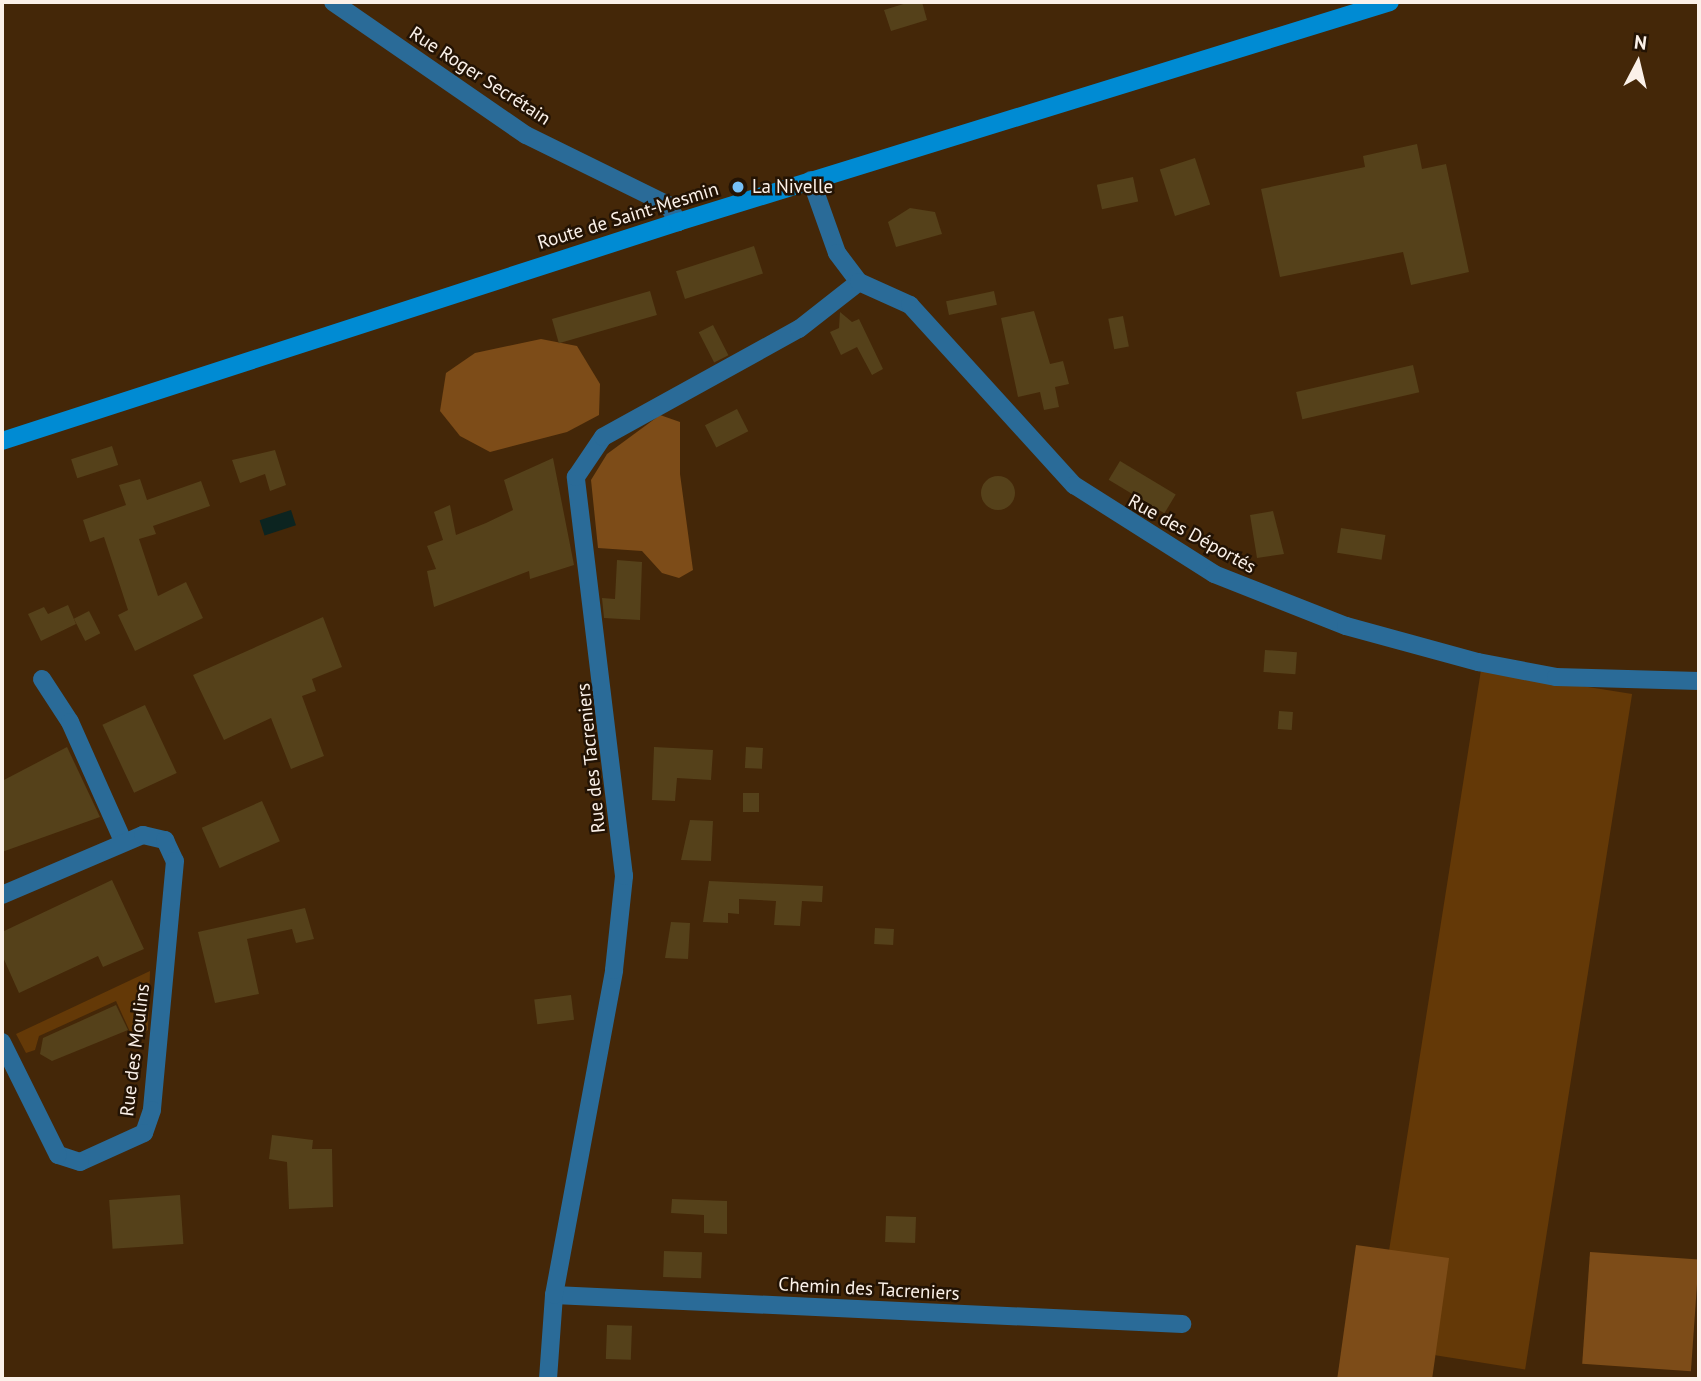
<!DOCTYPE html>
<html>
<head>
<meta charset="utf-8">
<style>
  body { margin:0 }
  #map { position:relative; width:1701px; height:1381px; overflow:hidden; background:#442708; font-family:"PT Sans",sans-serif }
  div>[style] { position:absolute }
  .green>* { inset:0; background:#643907; transform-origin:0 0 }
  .forest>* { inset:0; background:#7d4c18; transform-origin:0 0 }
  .water>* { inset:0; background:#0c2420; transform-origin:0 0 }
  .building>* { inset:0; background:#55411a; transform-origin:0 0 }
  .round { border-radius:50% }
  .minor>* { height:18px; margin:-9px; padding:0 9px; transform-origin:9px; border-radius:9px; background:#2a6b98 }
  .tertiary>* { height:18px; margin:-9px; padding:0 9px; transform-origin:9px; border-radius:9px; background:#2a6b98 }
  .secondary>* { height:18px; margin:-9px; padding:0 9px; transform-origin:9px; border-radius:9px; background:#008bd3 }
  .dots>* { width:19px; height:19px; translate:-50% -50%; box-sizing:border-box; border:4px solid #231304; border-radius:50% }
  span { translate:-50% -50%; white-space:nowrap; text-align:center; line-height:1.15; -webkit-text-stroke:5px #231304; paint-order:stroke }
  .street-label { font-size:19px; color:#fbf1e9 }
  .poi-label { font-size:19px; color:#fbf1e9 }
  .left { translate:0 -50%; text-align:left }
  .frame { position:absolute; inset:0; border:4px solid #fbf1e9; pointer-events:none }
  .north { position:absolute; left:1603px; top:28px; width:70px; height:70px; -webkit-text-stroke:5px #231304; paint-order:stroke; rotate:7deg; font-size:19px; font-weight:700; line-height:28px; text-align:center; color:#fbf1e9 }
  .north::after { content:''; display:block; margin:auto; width:24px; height:32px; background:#fbf1e9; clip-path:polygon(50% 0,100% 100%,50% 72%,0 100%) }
</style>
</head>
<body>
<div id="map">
  <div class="green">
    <div style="left:1481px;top:670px;width:153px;height:684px;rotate:9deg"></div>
    <div style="clip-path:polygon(150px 971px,148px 1030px,139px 1036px,132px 1036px,116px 1001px,39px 1036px,35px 1050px,26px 1053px,16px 1034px)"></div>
  </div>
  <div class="forest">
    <div style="clip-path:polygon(541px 339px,577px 346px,600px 384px,599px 415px,567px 432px,490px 452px,460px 436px,440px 411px,446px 373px,475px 353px)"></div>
    <div style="clip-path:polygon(660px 415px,680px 422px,680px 474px,693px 570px,679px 578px,662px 573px,642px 551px,598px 548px,591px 480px,607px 454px)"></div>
    <div style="left:1356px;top:1245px;width:94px;height:134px;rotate:8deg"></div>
    <div style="left:1590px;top:1252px;width:109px;height:112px;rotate:4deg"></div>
  </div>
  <div class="water">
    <div style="left:291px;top:510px;width:16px;height:33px;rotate:72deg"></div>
  </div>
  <div class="building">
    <div style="clip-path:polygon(910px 2px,922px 2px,927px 20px,891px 31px,884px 10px)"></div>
    <div style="clip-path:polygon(1417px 144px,1422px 169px,1446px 164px,1469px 272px,1411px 285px,1403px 252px,1280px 277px,1261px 189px,1365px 167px,1363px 156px)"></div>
    <div style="left:1195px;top:158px;width:49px;height:37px;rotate:72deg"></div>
    <div style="left:1133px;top:177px;width:25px;height:37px;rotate:78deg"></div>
    <div style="clip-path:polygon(910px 208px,935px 212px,942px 234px,896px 247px,888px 222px)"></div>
    <div style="left:754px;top:246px;width:29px;height:82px;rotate:72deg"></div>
    <div style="left:650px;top:291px;width:25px;height:102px;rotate:74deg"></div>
    <div style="left:994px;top:291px;width:14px;height:49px;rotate:78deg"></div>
    <div style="clip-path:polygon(1034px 311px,1050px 364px,1063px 361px,1069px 384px,1055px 387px,1059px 407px,1044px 410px,1040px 392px,1018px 397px,1001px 318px)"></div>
    <div style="clip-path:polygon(840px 312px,852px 322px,859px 319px,883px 369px,872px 375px,857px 347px,841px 355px,830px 332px,839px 328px)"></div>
    <div style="left:1123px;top:316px;width:31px;height:15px;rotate:79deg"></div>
    <div style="left:713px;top:325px;width:34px;height:16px;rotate:63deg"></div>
    <div style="left:1413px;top:365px;width:28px;height:120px;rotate:77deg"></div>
    <div style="left:737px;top:409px;width:25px;height:36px;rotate:63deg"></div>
    <div style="left:112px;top:446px;width:20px;height:43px;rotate:72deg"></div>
    <div style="clip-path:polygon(275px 450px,286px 485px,270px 491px,265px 474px,240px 483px,232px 460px)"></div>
    <div style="clip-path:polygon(553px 458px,574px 565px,530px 579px,529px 571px,434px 607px,427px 571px,436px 569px,427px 546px,443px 540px,434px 512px,450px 505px,456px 535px,486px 523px,513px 510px,504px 480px)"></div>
    <div style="left:1120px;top:461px;width:65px;height:22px;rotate:31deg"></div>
    <div class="round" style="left:981px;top:476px;width:34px;height:34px"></div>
    <div style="clip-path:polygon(140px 479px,147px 500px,201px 481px,210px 506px,153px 526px,156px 534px,139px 539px,158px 596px,186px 582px,203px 618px,135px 651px,118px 615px,128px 610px,104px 537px,90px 542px,83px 520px,126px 505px,119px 485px)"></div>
    <div style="clip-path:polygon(1273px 511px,1284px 554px,1257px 558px,1250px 515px)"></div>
    <div style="left:1341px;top:528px;width:45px;height:25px;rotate:9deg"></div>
    <div style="clip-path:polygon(617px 560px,642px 562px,640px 620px,604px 618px,602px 598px,615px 599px)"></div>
    <div style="clip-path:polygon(68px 605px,76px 624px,41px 641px,28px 614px,44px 607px,48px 614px)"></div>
    <div style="left:89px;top:611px;width:25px;height:17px;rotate:63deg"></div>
    <div style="clip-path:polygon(323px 617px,342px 667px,312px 679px,316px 691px,302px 696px,324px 756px,291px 769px,271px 718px,224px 740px,193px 675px)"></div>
    <div style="left:1265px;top:650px;width:32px;height:22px;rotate:4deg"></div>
    <div style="left:145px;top:705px;width:75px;height:47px;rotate:65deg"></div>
    <div style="left:1279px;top:711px;width:14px;height:18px;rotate:4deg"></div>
    <div style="clip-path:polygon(67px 747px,100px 817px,2px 852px,2px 781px)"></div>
    <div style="clip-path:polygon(654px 747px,713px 750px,711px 780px,677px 778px,675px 801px,652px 800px)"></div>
    <div style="left:746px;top:747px;width:17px;height:21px;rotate:3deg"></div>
    <div style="left:743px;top:793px;width:16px;height:19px"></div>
    <div style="left:262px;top:801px;width:44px;height:66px;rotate:66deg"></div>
    <div style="clip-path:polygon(690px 820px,713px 821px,711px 861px,681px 860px)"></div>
    <div style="clip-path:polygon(112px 880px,144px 949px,103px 967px,98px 956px,19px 993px,2px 955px,2px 932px)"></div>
    <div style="clip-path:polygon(709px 881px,823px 886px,822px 902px,802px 901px,800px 926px,774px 925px,776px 901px,739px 899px,739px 914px,728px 913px,728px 923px,703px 922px)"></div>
    <div style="clip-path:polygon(305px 908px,314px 939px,296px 943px,292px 929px,247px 939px,259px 994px,215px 1003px,198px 932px)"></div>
    <div style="clip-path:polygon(671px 922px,690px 923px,688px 959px,665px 958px)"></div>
    <div style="left:875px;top:928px;width:19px;height:16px;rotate:3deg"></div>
    <div style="left:571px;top:995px;width:25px;height:37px;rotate:83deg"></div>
    <div style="clip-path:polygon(116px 1005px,128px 1030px,52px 1061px,40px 1054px,43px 1038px)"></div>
    <div style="clip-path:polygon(272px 1135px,313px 1140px,312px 1149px,332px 1149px,333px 1207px,289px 1209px,287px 1162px,269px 1159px)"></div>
    <div style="left:180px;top:1195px;width:49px;height:71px;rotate:86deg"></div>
    <div style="clip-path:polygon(672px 1199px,727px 1201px,727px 1234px,704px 1233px,704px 1215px,671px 1213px)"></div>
    <div style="left:886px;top:1216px;width:30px;height:26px;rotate:2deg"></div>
    <div style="left:664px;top:1251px;width:38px;height:26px;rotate:2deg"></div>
    <div style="left:607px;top:1325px;width:25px;height:34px;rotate:2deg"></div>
  </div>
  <div class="minor">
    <div style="left:333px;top:2px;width:234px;rotate:34.6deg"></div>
    <div style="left:526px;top:135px;width:158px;rotate:26.2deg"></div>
    <div style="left:668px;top:205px;width:20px;rotate:60deg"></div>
    <div style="left:42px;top:679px;width:51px;rotate:56.9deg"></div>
    <div style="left:70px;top:722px;width:130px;rotate:66deg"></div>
    <div style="left:2px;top:895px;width:153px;rotate:-23.1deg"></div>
    <div style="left:143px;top:835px;width:23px;rotate:13deg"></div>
    <div style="left:165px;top:840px;width:23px;rotate:65deg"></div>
    <div style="left:175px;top:861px;width:250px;rotate:95.3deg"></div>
    <div style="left:152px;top:1110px;width:24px;rotate:109deg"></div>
    <div style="left:144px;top:1133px;width:70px;rotate:155.6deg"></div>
    <div style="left:80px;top:1162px;width:23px;rotate:-162deg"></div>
    <div style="left:58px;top:1155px;width:126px;rotate:-116.4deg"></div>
    <div style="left:554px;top:1295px;width:629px;rotate:2.64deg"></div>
    <div style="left:548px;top:1379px;width:84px;rotate:-85.9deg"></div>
    <div style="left:554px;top:1295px;width:330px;rotate:-79.5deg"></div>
    <div style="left:614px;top:970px;width:95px;rotate:-83.9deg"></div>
    <div style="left:624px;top:876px;width:402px;rotate:-96.9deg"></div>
    <div style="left:576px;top:477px;width:48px;rotate:-56deg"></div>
    <div style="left:603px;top:437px;width:224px;rotate:-28.9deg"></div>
    <div style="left:799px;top:329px;width:76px;rotate:-38.1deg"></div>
  </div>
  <div class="tertiary">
    <div style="left:811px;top:180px;width:77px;rotate:70.4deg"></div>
    <div style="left:837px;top:253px;width:36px;rotate:53deg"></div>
    <div style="left:859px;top:282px;width:56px;rotate:24.3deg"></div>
    <div style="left:910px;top:305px;width:244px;rotate:47.7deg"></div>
    <div style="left:1074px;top:485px;width:166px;rotate:32.4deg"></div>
    <div style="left:1214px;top:574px;width:142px;rotate:21.5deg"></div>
    <div style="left:1346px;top:626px;width:137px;rotate:15.3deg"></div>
    <div style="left:1478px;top:662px;width:79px;rotate:10.9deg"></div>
    <div style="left:1556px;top:677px;width:143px;rotate:1.6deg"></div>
  </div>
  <div class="secondary">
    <div style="left:2px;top:441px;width:711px;rotate:-17.95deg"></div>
    <div style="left:678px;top:222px;width:745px;rotate:-17.17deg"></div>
  </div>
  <div class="dots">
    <div style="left:738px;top:187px;background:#76c0f7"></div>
  </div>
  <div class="street-label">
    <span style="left:480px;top:76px;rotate:33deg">Rue Roger Secrétain</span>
    <span style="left:628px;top:216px;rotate:-17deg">Route de Saint-Mesmin</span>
    <span style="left:1192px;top:534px;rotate:29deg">Rue des Déportés</span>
    <span style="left:591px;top:758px;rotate:-96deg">Rue des Tacreniers</span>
    <span style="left:135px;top:1050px;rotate:-83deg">Rue des Moulins</span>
    <span style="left:869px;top:1289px;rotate:3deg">Chemin des Tacreniers</span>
  </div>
  <div class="poi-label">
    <span class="left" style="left:752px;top:187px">La Nivelle</span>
  </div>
  <div class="frame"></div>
  <div class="north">N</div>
</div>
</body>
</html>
